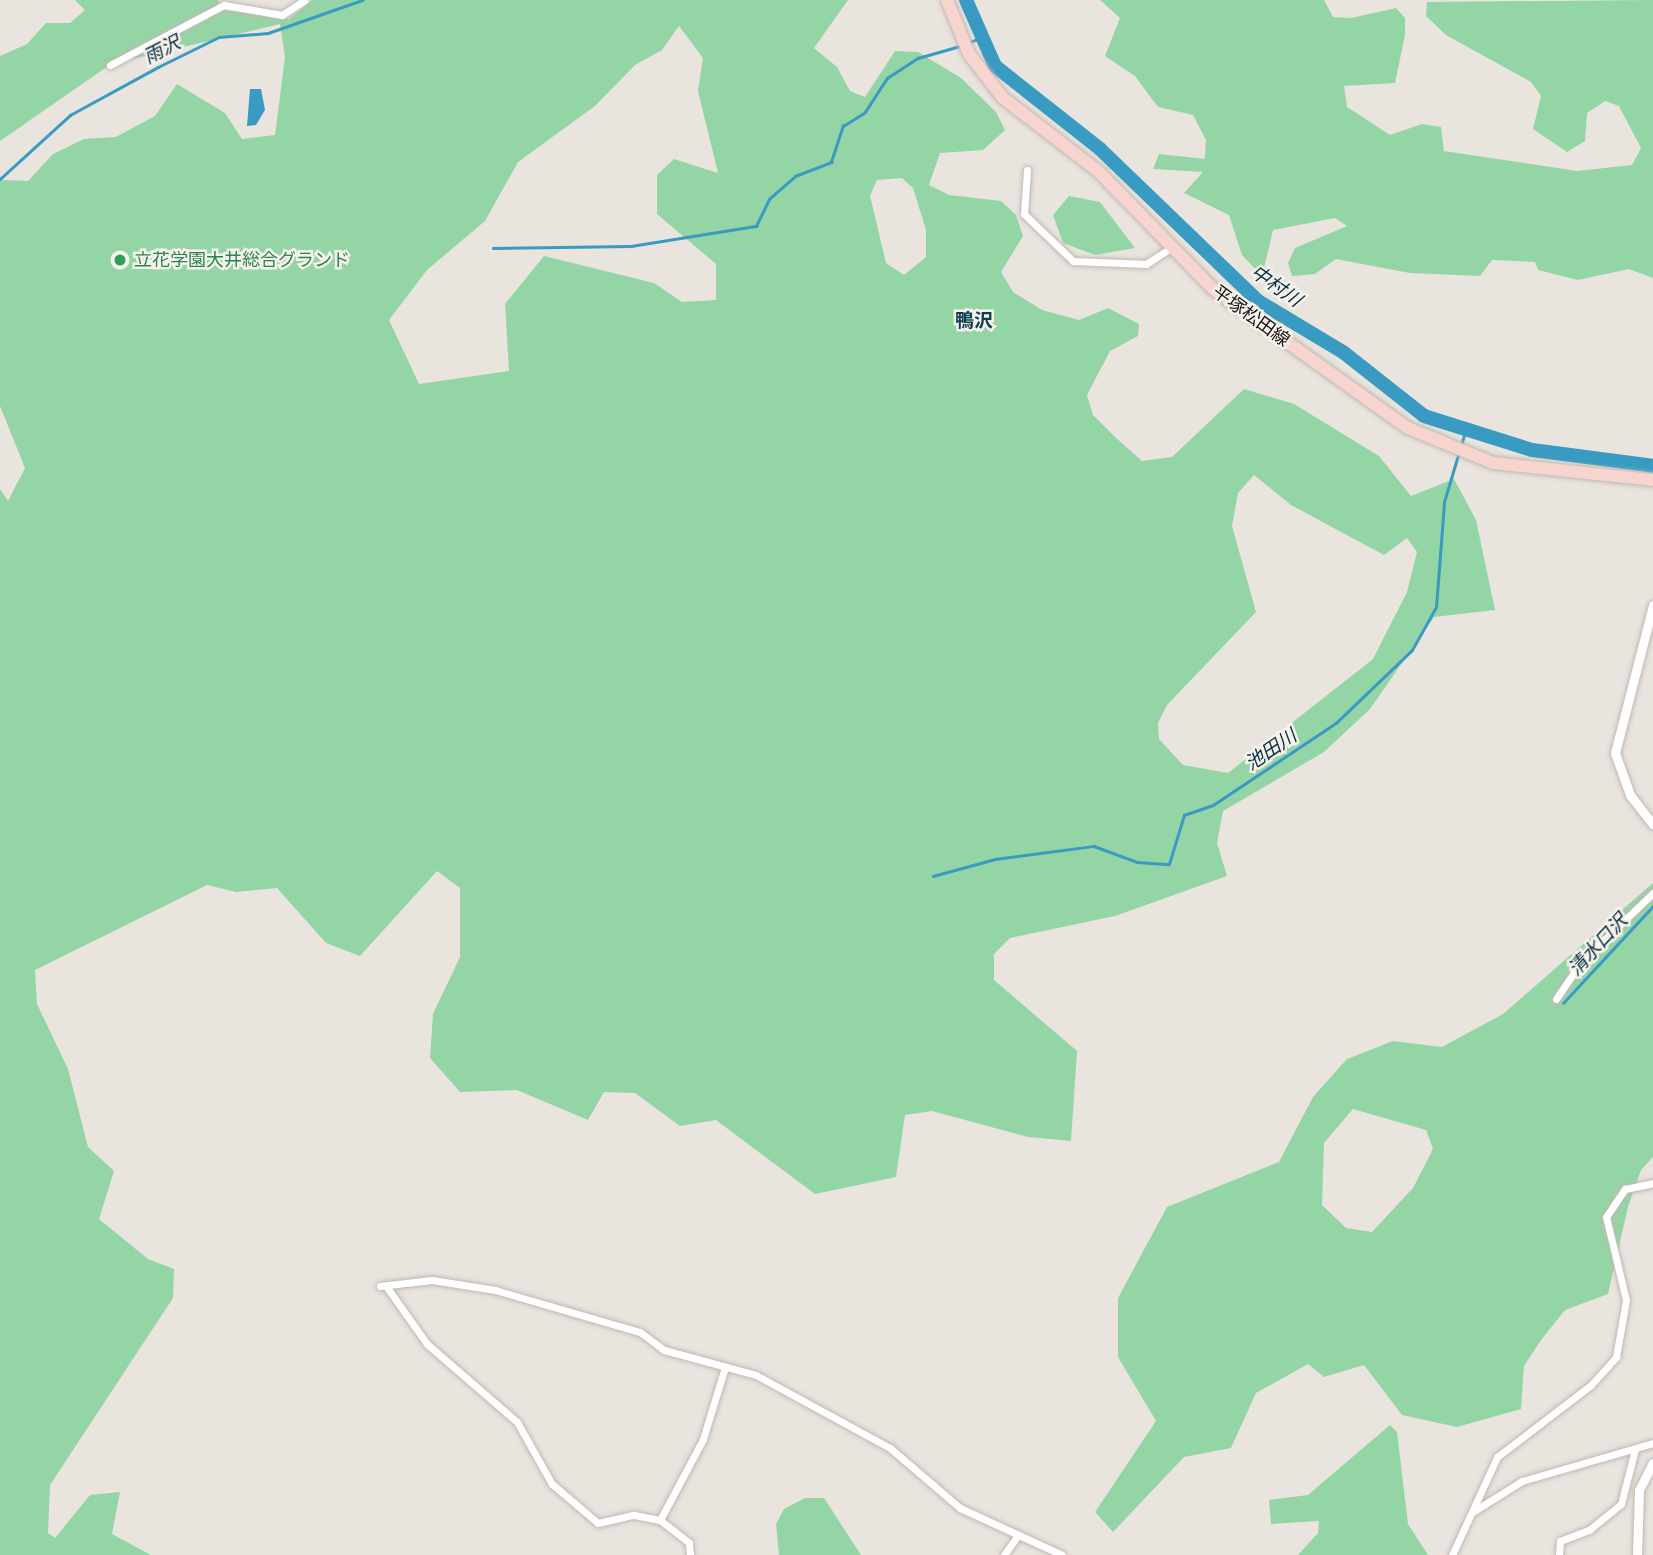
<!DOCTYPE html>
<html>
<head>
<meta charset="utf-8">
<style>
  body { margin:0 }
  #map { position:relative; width:1653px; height:1555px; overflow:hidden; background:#eae4de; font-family:Figtree,"Noto Sans JP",sans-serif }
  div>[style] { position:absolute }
  .green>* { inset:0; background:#94d5a5 }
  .water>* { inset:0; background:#399ac2 }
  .stream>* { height:2.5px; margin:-1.25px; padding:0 1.25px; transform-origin:1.25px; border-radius:1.25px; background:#399ac2 }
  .river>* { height:14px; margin:-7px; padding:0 7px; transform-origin:7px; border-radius:7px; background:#399ac2 }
  .roads { filter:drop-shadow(0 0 2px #bfb9b3) drop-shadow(0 0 2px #bfb9b3) }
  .minor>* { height:7px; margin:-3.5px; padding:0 3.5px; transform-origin:3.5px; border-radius:3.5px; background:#fff }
  .tertiary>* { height:9px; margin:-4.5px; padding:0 4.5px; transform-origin:4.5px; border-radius:4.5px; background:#fff }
  .primary>* { height:12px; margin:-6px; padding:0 6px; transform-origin:6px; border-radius:6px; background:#f7d4ce }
  .dots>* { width:19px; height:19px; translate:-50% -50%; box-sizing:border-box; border:4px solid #f7f1eb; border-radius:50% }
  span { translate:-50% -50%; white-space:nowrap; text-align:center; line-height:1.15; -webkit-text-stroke:5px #f7f1eb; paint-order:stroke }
  .leisure-label { font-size:18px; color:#27864d }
  .left { translate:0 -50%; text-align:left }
  .street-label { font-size:18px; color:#141210 }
  .water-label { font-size:19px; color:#022f40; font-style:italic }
  .neighbourhood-label { font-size:19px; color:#0c3f51; font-weight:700 }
</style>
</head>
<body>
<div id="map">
  <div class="green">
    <div style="clip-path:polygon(evenodd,75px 0,218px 0,222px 10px,289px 19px,312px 0,848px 0,814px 48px,837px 67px,850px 91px,865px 97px,895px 51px,918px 52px,961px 78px,996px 112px,1005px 130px,983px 150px,940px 153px,929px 185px,949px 195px,1001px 201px,1016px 215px,1023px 236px,1001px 272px,1013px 292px,1042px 310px,1079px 320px,1108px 308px,1139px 324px,1138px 336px,1110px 351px,1087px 395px,1093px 415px,1115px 437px,1142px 461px,1172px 457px,1244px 389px,1294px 404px,1379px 456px,1411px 496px,1454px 479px,1476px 520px,1495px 610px,1434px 617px,1370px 709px,1324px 752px,1223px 811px,1217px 843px,1227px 876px,1115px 916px,1010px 938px,994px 954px,994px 980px,1077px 1051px,1071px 1141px,1028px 1137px,932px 1111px,905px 1115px,896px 1177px,815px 1194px,716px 1120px,680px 1126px,635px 1093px,604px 1092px,588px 1120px,517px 1090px,460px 1092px,430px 1058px,433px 1014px,460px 957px,460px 888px,437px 871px,360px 956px,326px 943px,277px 888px,236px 892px,207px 885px,35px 970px,37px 1004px,68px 1069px,88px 1147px,114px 1171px,99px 1219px,148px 1259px,174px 1269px,173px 1298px,50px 1485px,48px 1533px,55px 1538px,90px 1495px,120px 1492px,112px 1534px,151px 1555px,0 1555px,0 489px,8px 501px,25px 468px,0 406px,0 180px,28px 181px,53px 154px,84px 139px,116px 137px,155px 116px,177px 84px,225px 113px,242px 139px,275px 135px,285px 57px,280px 24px,111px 64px,0 141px,0 56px,27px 44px,46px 23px,70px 23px,85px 10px,75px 0,679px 26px,703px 58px,698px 91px,718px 173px,674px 159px,657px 175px,657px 214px,716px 264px,716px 300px,682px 302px,654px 283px,544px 256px,505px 304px,509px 371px,419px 384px,389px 320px,427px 270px,485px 221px,518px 162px,595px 106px,635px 65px,662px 50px,679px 26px,75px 0,902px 178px,913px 188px,926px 230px,926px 257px,904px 275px,886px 263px,870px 196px,877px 180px,902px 178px,75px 0,1254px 475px,1291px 505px,1384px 555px,1407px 538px,1417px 552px,1407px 592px,1373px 659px,1228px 773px,1183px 765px,1159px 739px,1158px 723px,1167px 705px,1256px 612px,1232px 526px,1238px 493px,1254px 475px)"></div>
    <div style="clip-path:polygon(1100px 0,1324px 0,1333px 17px,1351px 18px,1396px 8px,1405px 18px,1405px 35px,1395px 83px,1344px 86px,1347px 107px,1390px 135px,1422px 124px,1441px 127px,1444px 151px,1577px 171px,1632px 165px,1641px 148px,1619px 106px,1605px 101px,1587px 113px,1585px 141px,1567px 152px,1533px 129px,1541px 96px,1531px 82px,1446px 35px,1426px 16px,1427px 2px,1653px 0,1653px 278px,1629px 269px,1578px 280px,1538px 270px,1535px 262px,1492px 260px,1480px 276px,1410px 273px,1336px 259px,1315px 274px,1292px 276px,1288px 263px,1295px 248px,1347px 226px,1335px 218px,1273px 230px,1262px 276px,1242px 255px,1229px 215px,1184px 193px,1203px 172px,1153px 169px,1159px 154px,1205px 159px,1204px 171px,1206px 140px,1193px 115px,1158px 107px,1135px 76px,1105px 56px,1120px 18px)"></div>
    <div style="clip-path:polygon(1069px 196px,1100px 202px,1135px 248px,1095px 255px,1063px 243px,1053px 215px)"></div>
    <div style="clip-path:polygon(evenodd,1653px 883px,1653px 1157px,1641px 1170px,1628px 1207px,1608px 1294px,1565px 1310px,1541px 1340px,1524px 1366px,1521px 1409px,1457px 1427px,1402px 1415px,1364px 1365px,1324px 1377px,1308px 1364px,1256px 1393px,1231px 1448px,1184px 1457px,1113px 1532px,1095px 1512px,1156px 1421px,1118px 1357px,1118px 1298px,1167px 1207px,1279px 1162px,1313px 1097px,1347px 1059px,1393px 1041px,1442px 1047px,1503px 1014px,1653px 883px,1353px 1109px,1426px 1130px,1433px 1149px,1413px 1188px,1372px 1232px,1346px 1228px,1322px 1205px,1324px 1143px,1353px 1109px)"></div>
    <div style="clip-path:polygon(1390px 1425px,1397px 1432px,1408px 1524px,1428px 1555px,1298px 1555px,1318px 1533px,1319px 1521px,1271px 1524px,1269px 1500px,1308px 1495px)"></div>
    <div style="clip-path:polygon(805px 1498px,824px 1498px,861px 1555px,779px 1555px,776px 1524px,784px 1509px)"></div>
  </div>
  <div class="water">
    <div style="clip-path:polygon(250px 89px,261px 89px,265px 110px,256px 125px,247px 126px)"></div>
  </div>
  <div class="stream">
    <div style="left:969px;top:42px;width:9px;rotate:-18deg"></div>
    <div style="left:0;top:179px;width:95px;rotate:-42.4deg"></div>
    <div style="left:70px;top:115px;width:100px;rotate:-28.6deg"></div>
    <div style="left:158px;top:67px;width:68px;rotate:-26.2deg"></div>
    <div style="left:219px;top:37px;width:49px;rotate:-4.7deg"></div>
    <div style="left:268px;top:33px;width:100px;rotate:-19.3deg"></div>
    <div style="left:493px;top:248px;width:138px;rotate:-0.8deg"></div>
    <div style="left:631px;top:246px;width:127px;rotate:-9.1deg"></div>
    <div style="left:756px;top:226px;width:30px;rotate:-64deg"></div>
    <div style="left:769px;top:199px;width:35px;rotate:-41deg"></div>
    <div style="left:795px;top:176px;width:39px;rotate:-21deg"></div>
    <div style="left:831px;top:162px;width:38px;rotate:-72deg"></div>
    <div style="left:843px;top:126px;width:26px;rotate:-32deg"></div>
    <div style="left:865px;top:112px;width:40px;rotate:-57.1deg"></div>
    <div style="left:887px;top:78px;width:37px;rotate:-33deg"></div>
    <div style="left:918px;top:58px;width:44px;rotate:-15.9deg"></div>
    <div style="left:1461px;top:446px;width:16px;rotate:-75deg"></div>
    <div style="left:933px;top:876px;width:64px;rotate:-15.3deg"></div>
    <div style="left:995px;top:859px;width:100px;rotate:-7.5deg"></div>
    <div style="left:1094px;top:846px;width:46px;rotate:20.4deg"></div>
    <div style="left:1137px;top:862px;width:32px;rotate:4deg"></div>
    <div style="left:1169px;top:864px;width:51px;rotate:-73deg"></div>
    <div style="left:1184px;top:815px;width:31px;rotate:-19deg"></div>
    <div style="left:1213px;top:805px;width:148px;rotate:-33.7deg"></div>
    <div style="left:1336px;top:723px;width:105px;rotate:-43.8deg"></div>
    <div style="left:1412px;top:650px;width:49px;rotate:-60.8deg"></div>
    <div style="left:1436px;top:607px;width:105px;rotate:-85.6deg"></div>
    <div style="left:1444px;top:502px;width:52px;rotate:-73.3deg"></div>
    <div style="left:1563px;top:1003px;width:132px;rotate:-47.1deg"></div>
  </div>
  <div class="river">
    <div style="left:966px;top:0;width:72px;rotate:66.3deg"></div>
    <div style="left:995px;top:66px;width:134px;rotate:38.3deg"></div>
    <div style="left:1100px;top:149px;width:219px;rotate:43.9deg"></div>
    <div style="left:1258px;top:301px;width:99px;rotate:31deg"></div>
    <div style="left:1343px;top:352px;width:103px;rotate:38.3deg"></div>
    <div style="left:1424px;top:416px;width:113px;rotate:17.5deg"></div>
    <div style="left:1532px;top:450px;width:122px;rotate:7.5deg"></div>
  </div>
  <div class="roads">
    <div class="minor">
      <div style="left:110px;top:65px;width:129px;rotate:-27.8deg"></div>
      <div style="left:224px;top:5px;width:59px;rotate:9.8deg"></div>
      <div style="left:282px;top:15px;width:27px;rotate:-33deg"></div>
      <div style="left:1027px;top:170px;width:44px;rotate:93.9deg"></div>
      <div style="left:1024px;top:214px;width:68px;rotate:43.8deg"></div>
      <div style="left:1073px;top:261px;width:73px;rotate:2.4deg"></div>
      <div style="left:1146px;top:264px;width:30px;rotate:-33deg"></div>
      <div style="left:1556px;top:999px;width:45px;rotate:-56deg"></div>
      <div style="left:1581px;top:962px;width:100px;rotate:-43.8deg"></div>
      <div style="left:380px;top:1286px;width:52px;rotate:-6.6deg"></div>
      <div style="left:432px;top:1280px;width:64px;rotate:9deg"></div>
      <div style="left:495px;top:1290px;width:151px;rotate:16.2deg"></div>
      <div style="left:640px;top:1332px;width:30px;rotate:37deg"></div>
      <div style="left:664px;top:1350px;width:95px;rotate:15.2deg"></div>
      <div style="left:756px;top:1375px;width:153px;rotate:28.6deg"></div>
      <div style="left:890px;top:1448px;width:92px;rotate:40.6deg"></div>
      <div style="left:960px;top:1508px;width:112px;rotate:24.7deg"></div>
      <div style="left:386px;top:1286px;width:71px;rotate:54.7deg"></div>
      <div style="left:427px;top:1344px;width:119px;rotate:40.9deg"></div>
      <div style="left:517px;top:1422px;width:71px;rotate:60.6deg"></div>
      <div style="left:552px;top:1484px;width:60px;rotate:40.3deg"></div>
      <div style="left:598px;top:1523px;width:37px;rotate:-13deg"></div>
      <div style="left:634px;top:1515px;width:26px;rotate:11deg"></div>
      <div style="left:660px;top:1520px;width:37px;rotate:38deg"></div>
      <div style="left:689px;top:1543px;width:12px;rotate:85deg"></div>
      <div style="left:1474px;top:1511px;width:57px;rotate:-32deg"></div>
      <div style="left:1522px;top:1481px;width:136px;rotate:-16.2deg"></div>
      <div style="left:660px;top:1520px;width:92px;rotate:-62deg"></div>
      <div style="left:703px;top:1439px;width:75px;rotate:-73deg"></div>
      <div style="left:1004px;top:1555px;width:24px;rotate:-55deg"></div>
      <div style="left:1452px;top:1555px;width:108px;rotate:-65.3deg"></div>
      <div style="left:1497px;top:1457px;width:118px;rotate:-37.5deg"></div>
      <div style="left:1591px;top:1385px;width:38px;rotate:-48deg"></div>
      <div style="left:1616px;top:1357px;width:58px;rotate:-80deg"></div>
      <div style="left:1626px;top:1300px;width:85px;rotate:-103.5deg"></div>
      <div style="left:1606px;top:1217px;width:34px;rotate:-56deg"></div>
      <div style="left:1625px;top:1189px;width:29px;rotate:-12deg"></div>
      <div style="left:1559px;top:1555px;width:14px;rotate:-86deg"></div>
      <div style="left:1560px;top:1541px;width:31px;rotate:-21deg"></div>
      <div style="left:1589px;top:1530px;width:41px;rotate:-39.1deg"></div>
      <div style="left:1621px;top:1504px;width:57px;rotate:-75.7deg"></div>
    </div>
    <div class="tertiary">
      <div style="left:1653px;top:605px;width:153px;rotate:104.4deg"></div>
      <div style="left:1615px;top:753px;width:45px;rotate:70.3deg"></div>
      <div style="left:1630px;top:795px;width:37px;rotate:52deg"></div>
      <div style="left:1637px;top:1555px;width:65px;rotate:-88.2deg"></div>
      <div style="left:1639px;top:1490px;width:30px;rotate:-63deg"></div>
    </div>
    <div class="primary">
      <div style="left:947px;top:0;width:58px;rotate:67.8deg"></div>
      <div style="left:969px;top:54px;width:56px;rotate:52.3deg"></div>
      <div style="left:1003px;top:98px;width:121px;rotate:37.6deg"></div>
      <div style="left:1099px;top:172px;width:163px;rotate:45.7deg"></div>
      <div style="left:1213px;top:289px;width:239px;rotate:35.5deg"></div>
      <div style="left:1408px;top:428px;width:92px;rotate:22.4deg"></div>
      <div style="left:1493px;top:463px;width:161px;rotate:6.1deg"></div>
    </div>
  </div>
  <div class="dots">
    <div style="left:120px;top:260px;background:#2e9e5b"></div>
  </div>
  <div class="leisure-label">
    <span class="left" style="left:134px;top:260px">立花学園大井総合グランド</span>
  </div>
  <div class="street-label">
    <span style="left:1251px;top:316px;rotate:36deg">平塚松田線</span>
  </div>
  <div class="water-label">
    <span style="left:162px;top:50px;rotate:-27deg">雨沢</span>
    <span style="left:1276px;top:286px;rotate:35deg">中村川</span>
    <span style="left:1271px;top:750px;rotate:-34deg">池田川</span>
    <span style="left:1598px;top:945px;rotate:-47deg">清水口沢</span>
  </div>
  <div class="neighbourhood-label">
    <span style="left:974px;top:321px">鴨沢</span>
  </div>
</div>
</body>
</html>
